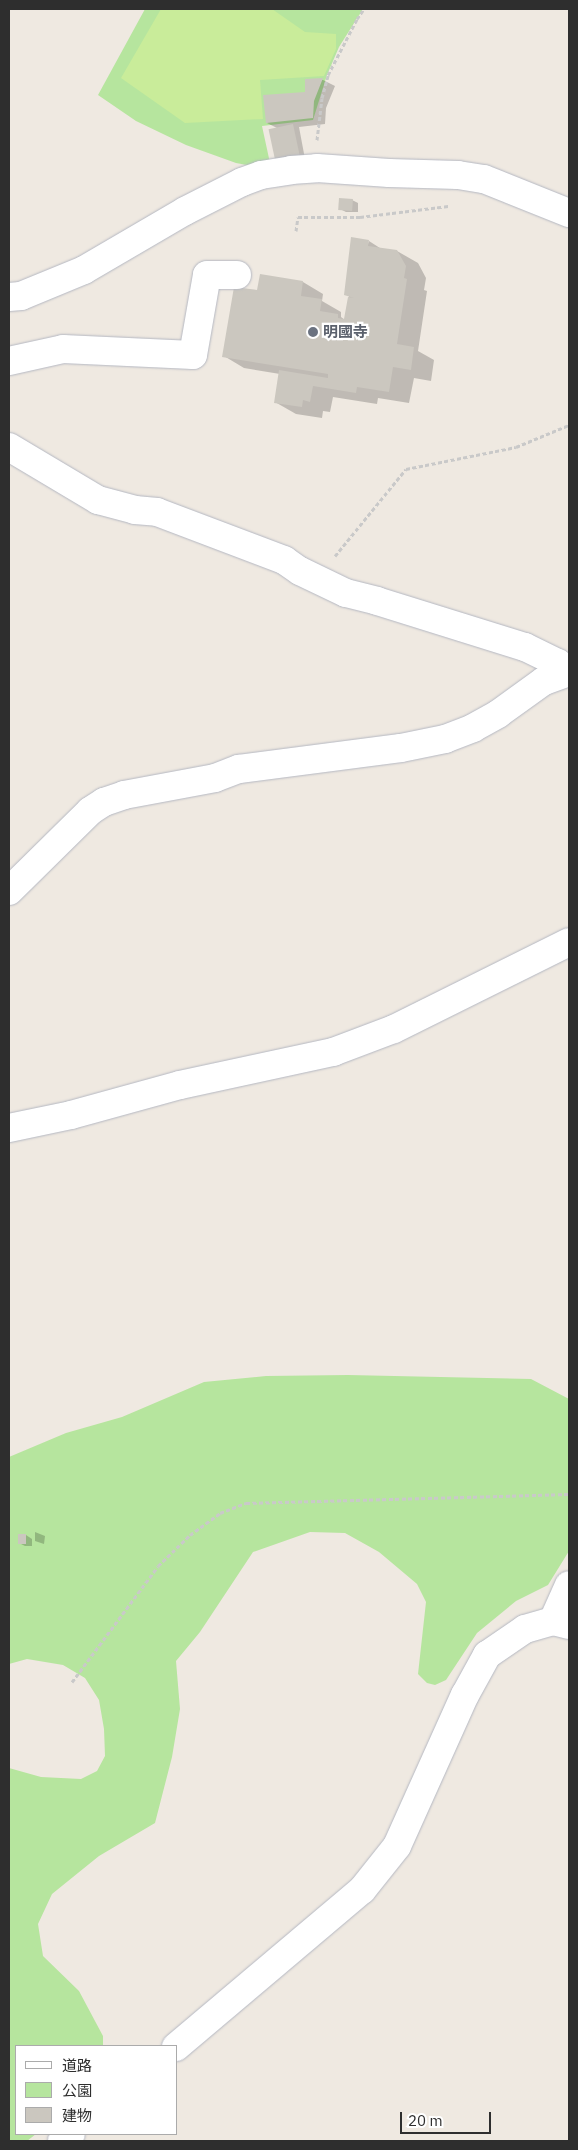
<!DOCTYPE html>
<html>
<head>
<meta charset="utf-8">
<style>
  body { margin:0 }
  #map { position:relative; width:578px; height:2150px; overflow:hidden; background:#efe9e1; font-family:"IBM Plex Sans","Noto Sans JP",sans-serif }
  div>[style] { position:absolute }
  .green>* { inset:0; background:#b6e59e }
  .pitch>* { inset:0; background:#c9ec9a }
  .shadow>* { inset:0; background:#0003 }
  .building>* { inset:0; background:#cbc7bf; transform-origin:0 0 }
  .path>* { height:3px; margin-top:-1.5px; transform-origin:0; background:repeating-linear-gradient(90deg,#c9c9c9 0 4px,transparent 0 6.5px) }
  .roads { filter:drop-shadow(0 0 1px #b4b7c1) drop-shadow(0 0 1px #b4b7c1) }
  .minor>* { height:28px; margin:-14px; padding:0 14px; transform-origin:14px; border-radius:14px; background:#fff }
  .dots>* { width:14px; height:14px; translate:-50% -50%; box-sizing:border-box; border:2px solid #fff; border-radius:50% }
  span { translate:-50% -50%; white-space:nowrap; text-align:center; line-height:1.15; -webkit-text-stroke:4.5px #fff; paint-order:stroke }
  .worship-label { font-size:15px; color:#5b616d; font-weight:700 }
  .left { translate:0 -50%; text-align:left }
  .frame { position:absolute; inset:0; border:10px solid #2e2e2e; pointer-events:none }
  .legend { position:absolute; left:15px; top:2045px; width:162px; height:90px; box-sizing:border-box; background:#fff; border:1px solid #ababab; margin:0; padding:6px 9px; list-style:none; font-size:15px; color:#2e2e2e }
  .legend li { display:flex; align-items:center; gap:10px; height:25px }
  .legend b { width:25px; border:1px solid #ababab }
  .scale { position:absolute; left:400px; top:2112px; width:91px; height:22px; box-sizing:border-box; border:2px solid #2e2e2e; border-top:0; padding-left:6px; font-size:15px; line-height:18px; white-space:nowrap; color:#2e2e2e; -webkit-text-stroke:4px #fff; paint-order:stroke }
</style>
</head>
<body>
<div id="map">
  <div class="green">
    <div style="clip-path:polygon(145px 9px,363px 9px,339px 47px,327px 75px,313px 120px,262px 126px,270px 163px,252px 166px,236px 163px,186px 145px,136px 121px,98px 95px)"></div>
    <div style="clip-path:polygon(348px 1375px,531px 1379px,569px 1399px,569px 1551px,548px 1585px,516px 1601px,477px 1633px,446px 1680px,435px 1685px,427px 1683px,418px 1674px,426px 1602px,417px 1584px,379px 1552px,345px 1533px,310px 1532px,253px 1552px,200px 1632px,176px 1661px,180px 1709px,172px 1757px,155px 1823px,99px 1856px,52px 1894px,38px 1924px,43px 1956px,79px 1991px,103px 2036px,103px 2046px,16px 2046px,16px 2134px,36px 2134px,27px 2141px,9px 2141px,9px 1768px,41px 1777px,81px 1779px,97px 1771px,105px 1756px,104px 1729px,99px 1700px,85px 1678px,63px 1665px,27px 1659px,9px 1664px,9px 1457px,66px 1433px,122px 1417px,204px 1382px,266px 1376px)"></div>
  </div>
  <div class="pitch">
    <div style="clip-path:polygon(161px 9px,272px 9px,305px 32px,336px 34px,336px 49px,324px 76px,260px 80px,263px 119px,185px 123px,121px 78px)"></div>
  </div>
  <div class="shadow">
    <div style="clip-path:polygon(306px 80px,323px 80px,335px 86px,326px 108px,325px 124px,299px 127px,305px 159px,282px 164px,277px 128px,267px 123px,307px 93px)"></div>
    <div style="clip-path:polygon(352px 200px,358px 203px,358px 212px,346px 212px,340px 209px)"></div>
    <div style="clip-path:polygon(369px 241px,383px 250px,397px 251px,418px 263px,426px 278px,424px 290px,427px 291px,418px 351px,434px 360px,431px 381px,414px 378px,409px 403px,378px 398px,377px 404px,333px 397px,330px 412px,323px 411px,322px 418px,296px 414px,275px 402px,280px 374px,244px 368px,224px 356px,258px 292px,303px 282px,323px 294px,322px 301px,341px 312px,341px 317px,345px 320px,349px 296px)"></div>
    <div style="clip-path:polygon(35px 1532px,45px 1536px,44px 1544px,35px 1541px)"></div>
    <div style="clip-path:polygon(26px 1535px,32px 1539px,32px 1546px,25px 1546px,19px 1543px)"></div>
  </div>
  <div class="building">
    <div style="clip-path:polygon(323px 78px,314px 101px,313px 118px,266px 123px,263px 95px,305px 92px,305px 79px)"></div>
    <div style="left:293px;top:124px;width:33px;height:25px;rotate:78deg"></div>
    <div style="left:339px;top:198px;width:14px;height:12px;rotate:4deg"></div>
    <div style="clip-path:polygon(351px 237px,369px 240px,368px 246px,397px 250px,406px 266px,404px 278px,407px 279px,397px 344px,414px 347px,411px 370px,393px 367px,389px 392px,357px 387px,356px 393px,313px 386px,310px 402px,303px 400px,302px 407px,274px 403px,279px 370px,328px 378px,328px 374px,222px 357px,234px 287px,257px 290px,260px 274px,303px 281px,301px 296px,322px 299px,320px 311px,338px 314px,338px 318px,344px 319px,348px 297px,354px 298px,344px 295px)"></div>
    <div style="left:18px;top:1534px;width:8px;height:10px"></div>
  </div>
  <div class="path">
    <div style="left:317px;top:140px;width:42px;rotate:-83.2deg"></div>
    <div style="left:322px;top:98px;width:24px;rotate:-75deg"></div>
    <div style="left:328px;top:75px;width:63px;rotate:-62.6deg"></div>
    <div style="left:357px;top:19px;width:12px;rotate:-55deg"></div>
    <div style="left:296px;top:231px;width:14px;rotate:-82deg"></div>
    <div style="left:298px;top:217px;width:62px"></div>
    <div style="left:360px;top:217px;width:89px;rotate:-7.1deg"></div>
    <div style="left:335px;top:556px;width:112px;rotate:-50.8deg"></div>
    <div style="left:406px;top:469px;width:112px;rotate:-11.3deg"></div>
    <div style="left:516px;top:447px;width:57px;rotate:-22.5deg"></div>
    <div style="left:72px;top:1682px;width:144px;rotate:-53.4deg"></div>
    <div style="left:158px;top:1566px;width:45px;rotate:-44.1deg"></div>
    <div style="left:190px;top:1535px;width:37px;rotate:-36deg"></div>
    <div style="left:220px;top:1513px;width:28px;rotate:-21deg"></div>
    <div style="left:246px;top:1503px;width:323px;rotate:-1.6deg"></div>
  </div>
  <div class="roads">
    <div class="minor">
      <div style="left:9px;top:297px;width:12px;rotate:-5deg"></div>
      <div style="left:21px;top:296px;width:68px;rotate:-22.4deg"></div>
      <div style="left:84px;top:270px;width:117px;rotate:-30.3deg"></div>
      <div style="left:185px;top:211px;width:64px;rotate:-27deg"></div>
      <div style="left:242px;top:182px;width:20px;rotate:-20deg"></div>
      <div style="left:261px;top:175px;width:30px;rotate:-9deg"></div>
      <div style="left:291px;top:170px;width:26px;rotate:-4deg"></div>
      <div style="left:317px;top:168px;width:72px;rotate:4deg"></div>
      <div style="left:389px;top:173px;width:69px;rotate:1.7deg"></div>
      <div style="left:458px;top:175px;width:26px;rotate:9deg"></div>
      <div style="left:484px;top:179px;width:92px;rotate:21.8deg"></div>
      <div style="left:9px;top:361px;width:55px;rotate:-12.5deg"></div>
      <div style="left:63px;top:349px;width:130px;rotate:2.6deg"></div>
      <div style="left:193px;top:355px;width:81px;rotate:-80.1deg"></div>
      <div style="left:207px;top:275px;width:30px"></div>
      <div style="left:9px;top:447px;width:104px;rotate:30.8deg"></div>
      <div style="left:98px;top:500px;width:38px;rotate:15deg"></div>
      <div style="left:135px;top:510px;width:22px;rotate:5deg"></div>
      <div style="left:157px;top:512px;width:136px;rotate:20.7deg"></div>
      <div style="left:284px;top:560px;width:19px;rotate:35deg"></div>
      <div style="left:300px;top:571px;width:51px;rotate:25.6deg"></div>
      <div style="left:346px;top:593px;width:32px;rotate:14deg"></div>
      <div style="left:377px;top:601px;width:155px;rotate:17.3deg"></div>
      <div style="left:525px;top:647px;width:37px;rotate:26deg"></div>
      <div style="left:558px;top:663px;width:11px;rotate:63deg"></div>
      <div style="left:9px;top:891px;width:114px;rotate:-44.6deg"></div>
      <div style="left:90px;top:811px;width:17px;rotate:-33deg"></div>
      <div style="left:104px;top:802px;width:21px;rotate:-19deg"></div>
      <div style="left:124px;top:795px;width:93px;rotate:-10.6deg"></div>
      <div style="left:215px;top:778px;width:26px;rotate:-21deg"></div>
      <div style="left:239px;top:769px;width:163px;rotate:-7.4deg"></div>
      <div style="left:401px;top:748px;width:45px;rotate:-11.6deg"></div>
      <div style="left:445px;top:739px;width:30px;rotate:-21deg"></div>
      <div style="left:473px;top:728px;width:29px;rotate:-29deg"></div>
      <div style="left:498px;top:714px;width:57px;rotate:-35.7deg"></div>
      <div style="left:544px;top:681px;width:27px;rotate:-20deg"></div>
      <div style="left:9px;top:1128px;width:63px;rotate:-11.8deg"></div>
      <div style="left:71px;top:1115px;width:113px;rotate:-15.4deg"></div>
      <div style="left:180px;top:1085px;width:157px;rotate:-12.2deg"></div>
      <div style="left:333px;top:1052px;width:65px;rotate:-20.7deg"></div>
      <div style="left:394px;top:1029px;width:195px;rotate:-26.4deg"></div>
      <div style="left:553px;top:1621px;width:39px;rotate:-66deg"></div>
      <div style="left:176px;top:2047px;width:243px;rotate:-40.2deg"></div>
      <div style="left:362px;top:1890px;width:56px;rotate:-51.5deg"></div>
      <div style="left:397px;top:1846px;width:166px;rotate:-65.8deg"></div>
      <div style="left:465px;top:1695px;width:46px;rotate:-61.2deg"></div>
      <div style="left:487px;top:1655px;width:46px;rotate:-34.4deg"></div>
      <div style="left:525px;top:1629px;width:29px;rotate:-16deg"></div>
      <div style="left:553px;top:1621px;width:16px;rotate:14deg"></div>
      <div style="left:62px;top:2141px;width:11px;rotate:-38deg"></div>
    </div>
  </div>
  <div class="dots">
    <div style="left:313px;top:332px;background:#6b7280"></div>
  </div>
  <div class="worship-label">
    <span class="left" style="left:323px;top:332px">明國寺</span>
  </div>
  <div class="frame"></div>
  <ul class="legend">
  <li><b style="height:6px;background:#fff"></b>道路</li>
  <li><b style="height:14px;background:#b6e59e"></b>公園</li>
  <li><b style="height:14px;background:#cbc7bf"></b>建物</li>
  </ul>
  <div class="scale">20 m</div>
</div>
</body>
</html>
